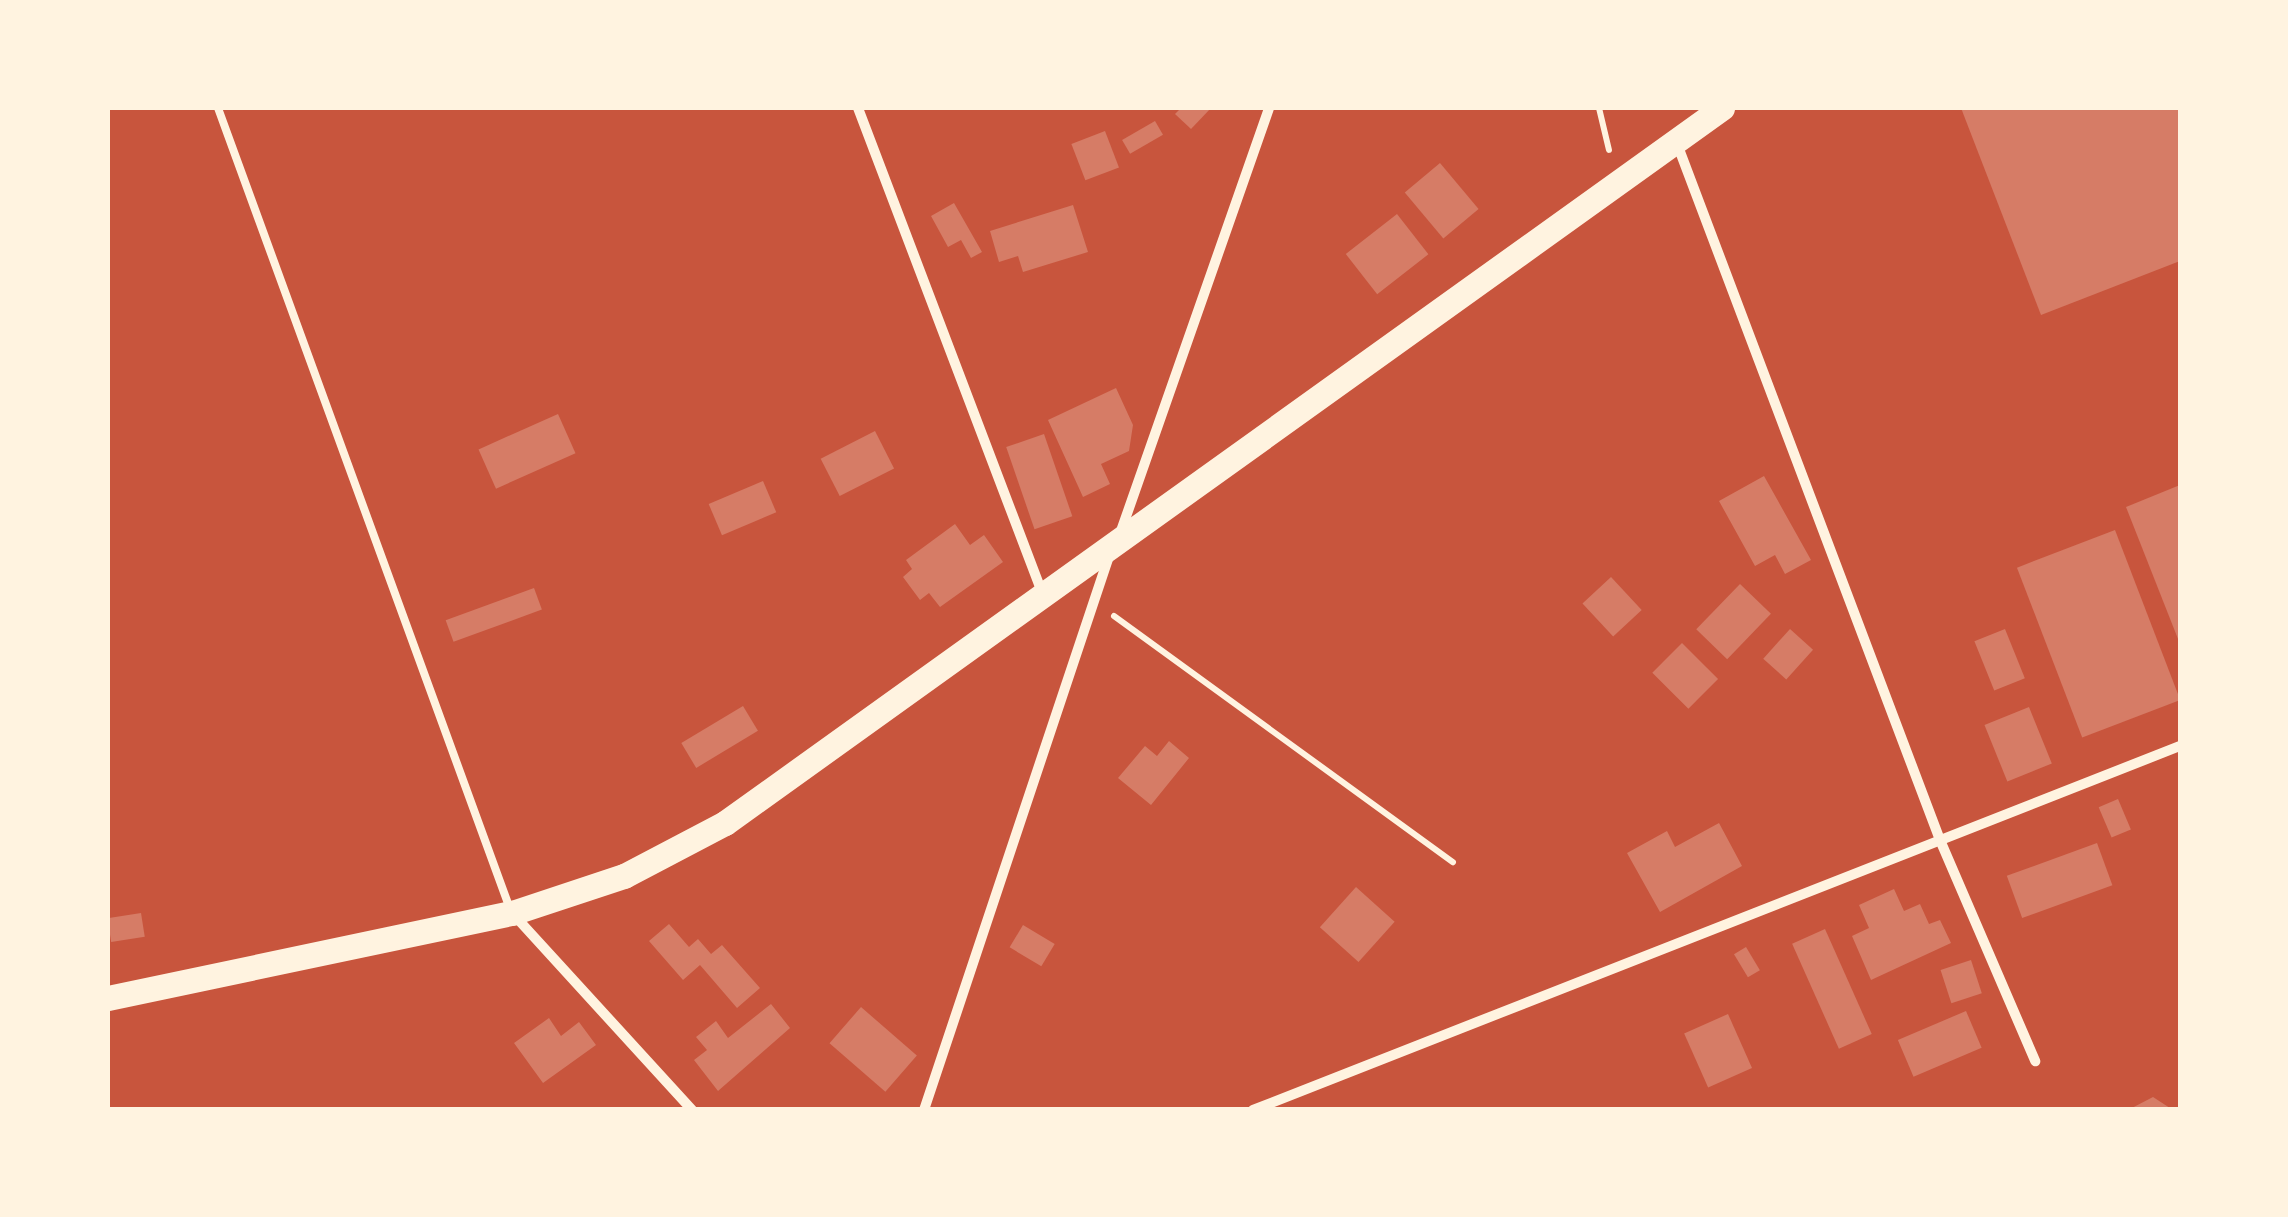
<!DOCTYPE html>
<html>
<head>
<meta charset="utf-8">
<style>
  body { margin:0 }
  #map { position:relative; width:2288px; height:1217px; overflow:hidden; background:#c8553d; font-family:"PT Serif",serif }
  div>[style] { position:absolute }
  .building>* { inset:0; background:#d67c66; transform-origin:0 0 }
  .path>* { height:6px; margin:-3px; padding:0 3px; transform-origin:3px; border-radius:3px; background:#fff3e0 }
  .service>* { height:8px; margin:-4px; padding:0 4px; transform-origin:4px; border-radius:4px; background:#fff3e0 }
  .minor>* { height:10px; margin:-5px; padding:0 5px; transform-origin:5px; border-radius:5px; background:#fff3e0 }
  .primary>* { height:25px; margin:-12.5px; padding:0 12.5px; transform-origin:12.5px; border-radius:12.5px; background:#fff3e0 }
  span { translate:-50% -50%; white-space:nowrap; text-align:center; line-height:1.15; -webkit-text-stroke:10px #fff3e0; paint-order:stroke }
  .frame { position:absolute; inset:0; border:110px solid #fff3e0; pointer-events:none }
</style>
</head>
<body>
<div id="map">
  <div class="building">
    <div style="clip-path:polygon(1181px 108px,1211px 108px,1191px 129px,1175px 114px)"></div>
    <div style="clip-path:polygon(1961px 108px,2180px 108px,2180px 261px,2041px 315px)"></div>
    <div style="left:1155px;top:121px;width:16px;height:38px;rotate:60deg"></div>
    <div style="left:1105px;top:131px;width:39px;height:36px;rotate:69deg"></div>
    <div style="left:1440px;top:163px;width:60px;height:46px;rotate:50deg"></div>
    <div style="clip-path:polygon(954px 203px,982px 252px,971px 258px,961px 240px,948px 247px,931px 216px)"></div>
    <div style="clip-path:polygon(1073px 205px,1088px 252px,1023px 272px,1018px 256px,999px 262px,990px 231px)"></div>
    <div style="left:1397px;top:214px;width:51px;height:65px;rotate:52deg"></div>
    <div style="clip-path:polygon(1116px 388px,1133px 425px,1129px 451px,1101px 464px,1110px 484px,1083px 497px,1048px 420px)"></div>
    <div style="left:558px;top:414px;width:43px;height:87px;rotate:66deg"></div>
    <div style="left:875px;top:431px;width:42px;height:61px;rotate:63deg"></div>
    <div style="left:1044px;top:434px;width:87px;height:40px;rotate:71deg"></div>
    <div style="clip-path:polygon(1764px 476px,1811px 560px,1785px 574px,1775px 555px,1755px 566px,1719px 501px)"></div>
    <div style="left:763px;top:481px;width:34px;height:59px;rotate:67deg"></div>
    <div style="clip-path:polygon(2180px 485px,2180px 644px,2126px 507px)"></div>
    <div style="clip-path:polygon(955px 524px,970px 545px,984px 535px,1003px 562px,940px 607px,929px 593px,920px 600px,903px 577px,912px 569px,906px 560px)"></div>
    <div style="left:2115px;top:530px;width:182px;height:105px;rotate:69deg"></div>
    <div style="left:1611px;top:577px;width:45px;height:39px;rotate:47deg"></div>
    <div style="left:1740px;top:584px;width:43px;height:63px;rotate:44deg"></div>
    <div style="left:534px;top:588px;width:23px;height:94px;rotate:70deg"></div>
    <div style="left:1790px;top:629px;width:31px;height:40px;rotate:42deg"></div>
    <div style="left:2005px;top:629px;width:53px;height:33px;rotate:68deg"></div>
    <div style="left:1682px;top:643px;width:51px;height:42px;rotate:45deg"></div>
    <div style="left:743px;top:706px;width:29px;height:72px;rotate:59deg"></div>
    <div style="left:2029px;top:707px;width:61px;height:48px;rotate:68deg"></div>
    <div style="clip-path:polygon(1169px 741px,1189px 758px,1151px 805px,1118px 778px,1145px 746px,1157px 756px)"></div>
    <div style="left:2118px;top:799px;width:33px;height:21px;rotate:67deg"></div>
    <div style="clip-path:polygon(1719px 823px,1742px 866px,1660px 912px,1627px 853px,1667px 831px,1675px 847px)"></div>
    <div style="left:2097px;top:843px;width:45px;height:96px;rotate:70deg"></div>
    <div style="left:1356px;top:887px;width:52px;height:54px;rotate:42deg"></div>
    <div style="clip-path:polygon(1894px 889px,1904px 911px,1920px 904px,1929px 924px,1940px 920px,1951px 943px,1871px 980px,1852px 936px,1869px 928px,1859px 905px)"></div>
    <div style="left:141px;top:913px;width:24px;height:34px;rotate:81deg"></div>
    <div style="clip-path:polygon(669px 924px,689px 947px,698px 939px,711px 954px,722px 945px,760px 988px,737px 1008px,700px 965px,683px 980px,649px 941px)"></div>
    <div style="left:1023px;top:925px;width:37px;height:26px;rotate:31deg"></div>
    <div style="left:1825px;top:929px;width:115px;height:36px;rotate:66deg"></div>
    <div style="left:1746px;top:947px;width:27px;height:14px;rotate:59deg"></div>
    <div style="left:1971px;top:960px;width:35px;height:32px;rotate:72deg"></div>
    <div style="clip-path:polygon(771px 1004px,790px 1028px,718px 1091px,694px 1060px,707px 1050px,696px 1037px,716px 1021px,728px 1038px)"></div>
    <div style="left:861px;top:1007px;width:74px;height:48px;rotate:41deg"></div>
    <div style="left:1966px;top:1011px;width:40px;height:74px;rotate:67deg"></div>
    <div style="left:1728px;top:1014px;width:59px;height:48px;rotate:66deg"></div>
    <div style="clip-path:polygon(549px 1018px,561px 1036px,579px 1022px,596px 1045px,543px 1083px,514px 1043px)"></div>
    <div style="clip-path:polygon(2153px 1097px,2173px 1110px,2128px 1110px)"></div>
  </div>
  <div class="path">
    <div style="left:1599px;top:108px;width:43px;rotate:76.6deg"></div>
    <div style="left:1114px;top:616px;width:419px;rotate:36deg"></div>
  </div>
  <div class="service">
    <div style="left:218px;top:108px;width:853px;rotate:69.97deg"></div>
  </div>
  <div class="minor">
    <div style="left:858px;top:108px;width:521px;rotate:69.2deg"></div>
    <div style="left:1676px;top:141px;width:747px;rotate:69.31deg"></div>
    <div style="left:1940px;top:840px;width:241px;rotate:66.7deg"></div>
    <div style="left:1121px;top:531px;width:448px;rotate:-70.7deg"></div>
    <div style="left:514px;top:915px;width:264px;rotate:47.6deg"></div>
    <div style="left:924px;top:1110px;width:584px;rotate:-71.53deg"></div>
    <div style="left:1253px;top:1110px;width:996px;rotate:-21.44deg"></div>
  </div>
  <div class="primary">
    <div style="left:108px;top:998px;width:413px;rotate:-11.9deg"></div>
    <div style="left:512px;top:913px;width:118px;rotate:-18.3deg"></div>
    <div style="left:624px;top:876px;width:114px;rotate:-27.7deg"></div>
    <div style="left:725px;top:823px;width:1227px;rotate:-35.65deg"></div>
  </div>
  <div class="frame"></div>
</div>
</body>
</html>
